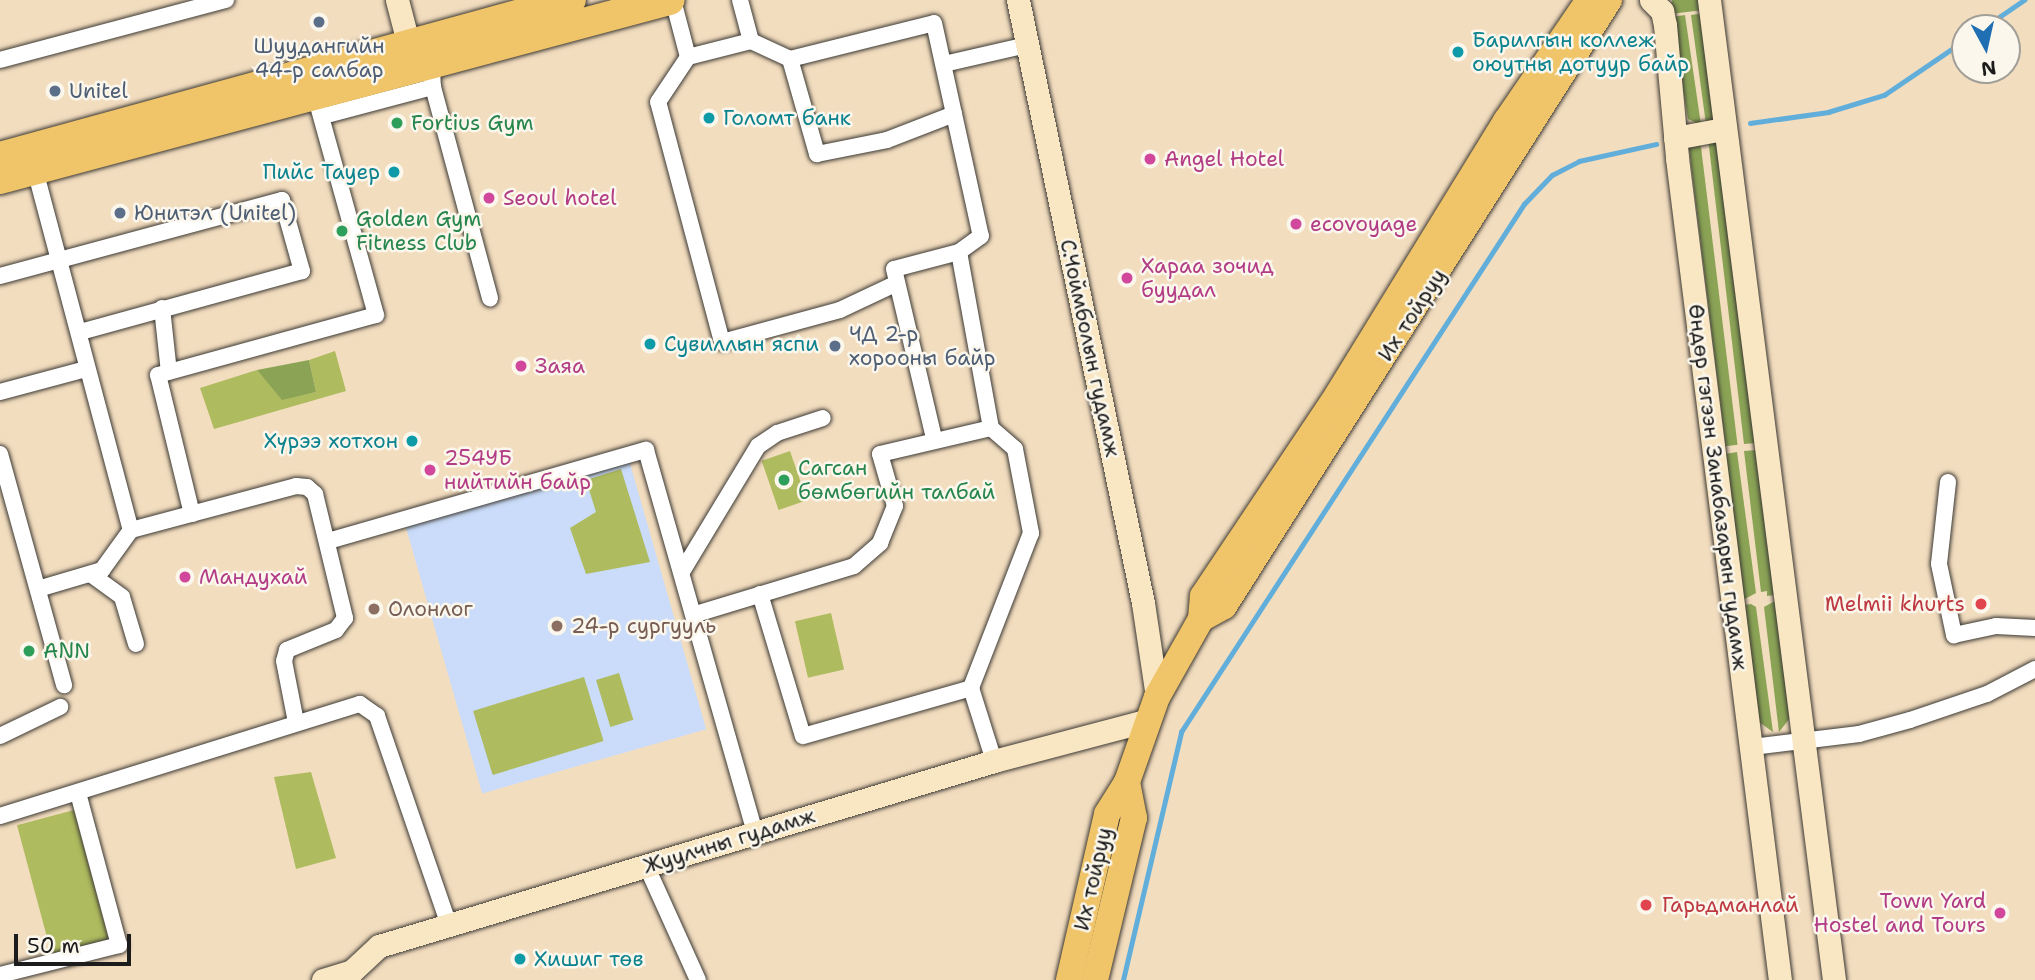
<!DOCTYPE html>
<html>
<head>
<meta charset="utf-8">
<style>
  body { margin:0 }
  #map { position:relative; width:2035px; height:980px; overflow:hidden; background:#f3ddbf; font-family:"Shantell Sans",sans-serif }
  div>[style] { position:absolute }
  .built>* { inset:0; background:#cadcf9; transform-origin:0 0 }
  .green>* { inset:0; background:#aebb5e; transform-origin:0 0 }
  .forest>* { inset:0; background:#8aa355; transform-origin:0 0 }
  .stream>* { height:4.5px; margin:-2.25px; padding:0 2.25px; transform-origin:2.25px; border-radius:2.25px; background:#62aedb }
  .roads { filter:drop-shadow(0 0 2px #3c3934) drop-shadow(0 0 2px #3c3934) }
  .street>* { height:16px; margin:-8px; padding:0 8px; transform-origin:8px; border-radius:8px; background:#fff }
  .secondary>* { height:23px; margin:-11.5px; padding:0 11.5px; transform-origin:11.5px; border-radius:11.5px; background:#f9e7c3 }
  .primary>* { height:26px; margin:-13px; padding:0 13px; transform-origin:13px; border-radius:13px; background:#f0c469 }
  .highway>* { height:30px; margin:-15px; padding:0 15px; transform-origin:15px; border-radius:15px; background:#f0c469 }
  .dots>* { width:19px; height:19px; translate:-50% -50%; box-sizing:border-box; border:4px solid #fbf7ec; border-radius:50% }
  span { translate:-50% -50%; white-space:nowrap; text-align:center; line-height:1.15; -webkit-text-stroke:5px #fbf7ec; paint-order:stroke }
  .culture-label { font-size:21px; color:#0d838f }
  .left { translate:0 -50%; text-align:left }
  .right { translate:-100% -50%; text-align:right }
  .service-label { font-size:21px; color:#4e5e75 }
  .leisure-label { font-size:21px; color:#27864d }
  .hotel-label { font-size:21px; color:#b23c85 }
  .street-label { font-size:21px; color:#1c1c1c }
  .health-label { font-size:21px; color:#be3a42 }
  .education-label { font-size:21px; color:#785e54 }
  .north { position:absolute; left:1951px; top:14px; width:70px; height:70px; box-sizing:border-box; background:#fbf7ec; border:2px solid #a29f99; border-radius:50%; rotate:172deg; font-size:19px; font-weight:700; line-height:28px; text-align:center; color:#1c1c1c }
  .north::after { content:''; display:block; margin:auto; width:24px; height:32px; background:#1f6fb2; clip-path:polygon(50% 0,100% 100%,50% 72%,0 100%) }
  .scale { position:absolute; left:14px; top:934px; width:117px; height:32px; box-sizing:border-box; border:4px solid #1c1c1c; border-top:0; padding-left:9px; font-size:21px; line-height:24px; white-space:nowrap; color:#1c1c1c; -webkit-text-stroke:5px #fbf7ec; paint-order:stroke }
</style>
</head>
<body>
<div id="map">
  <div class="built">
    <div style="left:629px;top:460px;width:280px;height:233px;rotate:74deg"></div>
  </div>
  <div class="green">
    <div style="clip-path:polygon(335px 351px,346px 391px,214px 429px,200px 388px,257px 370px,282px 399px,316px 392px,309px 360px)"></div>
    <div style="left:790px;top:451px;width:52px;height:30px;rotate:71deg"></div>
    <div style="clip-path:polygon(621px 469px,650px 562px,586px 574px,570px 528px,596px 512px,586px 480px)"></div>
    <div style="left:831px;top:613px;width:58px;height:37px;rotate:77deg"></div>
    <div style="left:619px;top:673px;width:49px;height:24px;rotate:73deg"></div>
    <div style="left:584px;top:677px;width:67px;height:116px;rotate:73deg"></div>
    <div style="clip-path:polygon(311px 772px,336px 858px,296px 869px,274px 777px)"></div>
    <div style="left:74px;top:810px;width:135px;height:59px;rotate:75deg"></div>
  </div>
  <div class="forest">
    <div style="clip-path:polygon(1672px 0,1701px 0,1704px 10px,1670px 14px)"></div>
    <div style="clip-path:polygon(1705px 13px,1717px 119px,1706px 124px,1691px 15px)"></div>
    <div style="clip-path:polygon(1685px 15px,1701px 125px,1688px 119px,1671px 17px)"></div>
    <div style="clip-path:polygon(1717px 137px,1756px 443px,1744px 444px,1708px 138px)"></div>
    <div style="left:1700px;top:139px;width:308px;height:12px;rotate:83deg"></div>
    <div style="clip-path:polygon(309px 360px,316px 392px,282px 400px,257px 370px)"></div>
    <div style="clip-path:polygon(1757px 450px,1775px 595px,1767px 596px,1767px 591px,1761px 592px,1744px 451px)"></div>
    <div style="clip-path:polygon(1737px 452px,1756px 593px,1743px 600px,1725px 454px)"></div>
    <div style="clip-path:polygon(1775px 601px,1790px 718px,1779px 732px,1764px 607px)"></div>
    <div style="clip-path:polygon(1751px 604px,1756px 607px,1773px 732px,1759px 722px,1744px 605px)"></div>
  </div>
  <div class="stream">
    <div style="left:1983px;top:28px;width:50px;rotate:-34.3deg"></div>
    <div style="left:1750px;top:123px;width:79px;rotate:-8deg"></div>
    <div style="left:1828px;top:112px;width:59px;rotate:-16.9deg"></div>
    <div style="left:1884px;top:95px;width:98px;rotate:-34.2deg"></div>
    <div style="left:1123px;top:980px;width:255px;rotate:-76.8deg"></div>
    <div style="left:1181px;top:732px;width:630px;rotate:-56.99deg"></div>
    <div style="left:1524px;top:204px;width:40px;rotate:-46deg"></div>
    <div style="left:1552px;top:175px;width:30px;rotate:-27deg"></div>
    <div style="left:1579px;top:161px;width:79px;rotate:-12.4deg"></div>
  </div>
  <div class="roads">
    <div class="street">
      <div style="left:673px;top:0;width:59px;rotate:75.3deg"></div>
      <div style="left:740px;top:0;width:42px;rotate:75deg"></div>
      <div style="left:790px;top:59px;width:99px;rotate:74.1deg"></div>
      <div style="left:817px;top:154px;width:71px;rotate:-11.3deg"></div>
      <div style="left:887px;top:140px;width:72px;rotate:-21.2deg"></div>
      <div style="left:0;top:60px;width:234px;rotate:-14.9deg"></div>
      <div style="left:432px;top:64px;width:23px;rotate:88deg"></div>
      <div style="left:433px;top:87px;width:219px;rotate:74.9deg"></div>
      <div style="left:944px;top:64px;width:85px;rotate:-12.9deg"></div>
      <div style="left:323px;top:116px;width:114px;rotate:-14.8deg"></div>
      <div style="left:35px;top:170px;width:373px;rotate:75.1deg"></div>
      <div style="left:959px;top:252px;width:179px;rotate:79.7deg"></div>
      <div style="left:991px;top:428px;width:32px;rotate:41deg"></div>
      <div style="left:1015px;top:449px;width:86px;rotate:79.2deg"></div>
      <div style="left:1031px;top:533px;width:166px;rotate:111.2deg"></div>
      <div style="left:971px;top:688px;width:77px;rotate:72.5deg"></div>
      <div style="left:0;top:276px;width:292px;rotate:-15.1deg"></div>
      <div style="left:282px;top:200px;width:74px;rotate:74.3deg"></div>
      <div style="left:302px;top:271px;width:229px;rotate:164.6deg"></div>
      <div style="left:895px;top:284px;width:61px;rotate:154.7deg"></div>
      <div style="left:840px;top:310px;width:122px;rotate:164.8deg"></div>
      <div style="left:722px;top:342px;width:248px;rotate:-104.9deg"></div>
      <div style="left:658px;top:102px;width:54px;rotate:-56.3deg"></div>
      <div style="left:688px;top:57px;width:65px;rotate:-14.3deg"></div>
      <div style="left:751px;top:41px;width:43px;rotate:24.8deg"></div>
      <div style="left:790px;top:59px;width:148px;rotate:-14deg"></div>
      <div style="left:934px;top:23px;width:218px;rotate:77.6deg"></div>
      <div style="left:981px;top:236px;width:27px;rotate:144deg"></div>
      <div style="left:959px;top:252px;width:67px;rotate:165.3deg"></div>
      <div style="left:894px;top:269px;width:174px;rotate:76.7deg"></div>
      <div style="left:162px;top:308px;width:64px;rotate:83.8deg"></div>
      <div style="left:0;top:392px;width:89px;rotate:-15deg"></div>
      <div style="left:0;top:454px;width:240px;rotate:74.5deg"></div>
      <div style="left:1948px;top:482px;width:82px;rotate:96.3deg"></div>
      <div style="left:1939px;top:564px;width:73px;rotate:78.1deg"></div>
      <div style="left:1954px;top:635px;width:43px;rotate:-12.1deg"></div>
      <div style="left:1996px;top:626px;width:39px;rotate:3deg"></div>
      <div style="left:192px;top:514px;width:143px;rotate:-103.7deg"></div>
      <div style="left:158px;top:375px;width:226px;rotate:-15.4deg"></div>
      <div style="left:376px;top:315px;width:228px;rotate:-105.5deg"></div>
      <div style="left:328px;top:541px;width:331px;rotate:-16deg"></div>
      <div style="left:646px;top:450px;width:398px;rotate:74.1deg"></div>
      <div style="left:683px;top:570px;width:145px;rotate:-58.8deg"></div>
      <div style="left:758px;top:446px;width:23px;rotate:-34deg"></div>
      <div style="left:777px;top:433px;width:48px;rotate:-18.1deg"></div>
      <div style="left:92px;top:575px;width:37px;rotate:36deg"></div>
      <div style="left:122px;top:597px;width:49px;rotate:73.4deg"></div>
      <div style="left:38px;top:589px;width:67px;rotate:-16.5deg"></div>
      <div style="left:102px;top:570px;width:49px;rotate:-54.1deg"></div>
      <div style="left:131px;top:530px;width:171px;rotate:-14.9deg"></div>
      <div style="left:296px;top:486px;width:11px;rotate:5deg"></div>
      <div style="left:307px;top:487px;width:11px;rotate:41deg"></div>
      <div style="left:315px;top:494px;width:128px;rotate:76.4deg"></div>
      <div style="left:345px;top:618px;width:15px;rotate:127deg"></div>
      <div style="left:336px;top:630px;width:53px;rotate:157.8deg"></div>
      <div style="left:287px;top:650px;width:11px;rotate:105deg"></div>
      <div style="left:284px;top:661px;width:62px;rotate:78.9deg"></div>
      <div style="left:760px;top:594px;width:148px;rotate:73.2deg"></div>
      <div style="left:803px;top:736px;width:175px;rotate:-15.9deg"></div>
      <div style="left:696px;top:614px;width:165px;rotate:-16.9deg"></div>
      <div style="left:854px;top:566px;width:35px;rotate:-41deg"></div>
      <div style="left:880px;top:543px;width:40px;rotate:-68deg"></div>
      <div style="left:895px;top:506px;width:54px;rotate:-106.1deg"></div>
      <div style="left:880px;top:454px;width:114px;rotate:-13.2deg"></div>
      <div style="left:0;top:736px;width:67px;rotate:-25.8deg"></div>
      <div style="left:1752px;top:747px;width:108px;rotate:-6.9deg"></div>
      <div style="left:1859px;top:734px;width:53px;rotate:-15.4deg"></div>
      <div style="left:1910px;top:720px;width:81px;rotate:-18.7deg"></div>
      <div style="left:1987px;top:694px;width:54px;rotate:-27.5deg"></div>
      <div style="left:0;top:816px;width:377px;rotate:-17.3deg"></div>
      <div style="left:360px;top:704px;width:21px;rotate:35deg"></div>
      <div style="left:377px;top:716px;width:221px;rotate:71deg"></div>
      <div style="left:646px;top:865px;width:126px;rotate:65.7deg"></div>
      <div style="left:0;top:975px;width:123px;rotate:-14.1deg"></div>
      <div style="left:119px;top:945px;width:157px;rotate:-105.1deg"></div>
    </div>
    <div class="secondary">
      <div style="left:397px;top:0;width:48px;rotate:75.4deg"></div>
      <div style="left:1018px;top:0;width:616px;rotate:78.29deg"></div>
      <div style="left:1143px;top:603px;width:95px;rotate:81.5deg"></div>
      <div style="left:1651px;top:0;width:16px;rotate:45deg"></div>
      <div style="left:1662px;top:11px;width:14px;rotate:78deg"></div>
      <div style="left:1665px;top:25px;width:134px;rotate:84.8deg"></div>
      <div style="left:1677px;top:158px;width:828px;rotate:82.86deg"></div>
      <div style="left:1709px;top:0;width:988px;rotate:82.73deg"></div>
      <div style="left:1675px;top:138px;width:49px;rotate:-10.6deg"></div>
      <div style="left:323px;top:980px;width:30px;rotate:-17deg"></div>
      <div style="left:352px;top:971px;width:37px;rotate:-43deg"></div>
      <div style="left:379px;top:946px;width:642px;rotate:-16.74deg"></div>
      <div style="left:994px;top:761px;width:156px;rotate:-14.8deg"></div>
    </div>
    <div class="primary">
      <div style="left:1201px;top:619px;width:26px;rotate:-29deg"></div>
      <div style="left:1224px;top:606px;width:718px;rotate:-57.57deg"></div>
      <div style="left:1069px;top:980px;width:170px;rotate:-77.1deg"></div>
      <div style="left:1107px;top:814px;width:38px;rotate:-58deg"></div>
      <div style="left:1127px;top:782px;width:90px;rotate:-70.6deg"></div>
      <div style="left:1157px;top:697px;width:90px;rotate:-60.6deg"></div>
      <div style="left:1201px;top:619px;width:23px;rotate:-85deg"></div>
      <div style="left:1203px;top:596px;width:243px;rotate:-56.2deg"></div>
      <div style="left:1338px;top:394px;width:321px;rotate:-58.4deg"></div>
      <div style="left:1506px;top:121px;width:147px;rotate:-55.6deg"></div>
      <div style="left:1095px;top:980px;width:167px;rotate:-76.5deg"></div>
      <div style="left:1134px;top:818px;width:37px;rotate:-101deg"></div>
    </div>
    <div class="highway">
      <div style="left:0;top:157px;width:592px;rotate:-15.37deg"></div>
      <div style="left:0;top:179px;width:693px;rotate:-14.96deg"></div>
    </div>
  </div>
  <div class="dots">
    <div style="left:319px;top:22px;background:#5c6f8a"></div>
    <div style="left:1458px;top:52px;background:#0f9aa8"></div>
    <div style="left:55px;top:91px;background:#5c6f8a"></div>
    <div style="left:709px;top:118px;background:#0f9aa8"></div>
    <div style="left:397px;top:123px;background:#2e9e5b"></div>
    <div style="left:1150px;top:159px;background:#d1479c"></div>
    <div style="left:394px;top:172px;background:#0f9aa8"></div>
    <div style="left:489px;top:198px;background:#d1479c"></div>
    <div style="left:120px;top:213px;background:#5c6f8a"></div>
    <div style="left:1296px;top:224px;background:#d1479c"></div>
    <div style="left:342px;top:231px;background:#2e9e5b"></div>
    <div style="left:1127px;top:278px;background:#d1479c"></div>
    <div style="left:650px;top:344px;background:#0f9aa8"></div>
    <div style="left:835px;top:346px;background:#5c6f8a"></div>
    <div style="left:521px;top:366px;background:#d1479c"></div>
    <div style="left:412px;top:441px;background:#0f9aa8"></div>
    <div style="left:430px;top:470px;background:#d1479c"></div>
    <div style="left:784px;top:480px;background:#2e9e5b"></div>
    <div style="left:185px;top:577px;background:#d1479c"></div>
    <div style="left:1981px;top:604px;background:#e0444e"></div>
    <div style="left:374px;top:609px;background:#8d6e63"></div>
    <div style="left:557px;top:626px;background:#8d6e63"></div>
    <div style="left:29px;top:651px;background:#2e9e5b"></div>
    <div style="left:1646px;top:905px;background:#e0444e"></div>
    <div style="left:2000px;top:913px;background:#d1479c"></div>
    <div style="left:520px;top:959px;background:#0f9aa8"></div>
  </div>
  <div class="culture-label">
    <span class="left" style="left:1472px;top:52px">Барилгын коллеж<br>оюутны дотуур байр</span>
    <span class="left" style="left:723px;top:118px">Голомт банк</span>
    <span class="right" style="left:380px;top:172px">Пийс Тауер</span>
    <span class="left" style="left:664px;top:344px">Сувиллын яспи</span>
    <span class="right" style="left:398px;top:441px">Хүрээ хотхон</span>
    <span class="left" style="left:534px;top:959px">Хишиг төв</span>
  </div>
  <div class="service-label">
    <span style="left:319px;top:58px">Шуудангийн<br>44-р салбар</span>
    <span class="left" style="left:69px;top:91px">Unitel</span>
    <span class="left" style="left:134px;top:213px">Юнитэл (Unitel)</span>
    <span class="left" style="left:849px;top:346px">ЧД 2-р<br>хорооны байр</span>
  </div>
  <div class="leisure-label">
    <span class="left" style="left:411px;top:123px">Fortius Gym</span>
    <span class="left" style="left:356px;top:231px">Golden Gym<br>Fitness Club</span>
    <span class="left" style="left:798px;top:480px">Сагсан<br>бөмбөгийн талбай</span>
    <span class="left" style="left:43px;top:651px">ANN</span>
  </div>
  <div class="hotel-label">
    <span class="left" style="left:1164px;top:159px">Angel Hotel</span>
    <span class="left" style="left:503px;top:198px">Seoul hotel</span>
    <span class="left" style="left:1310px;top:224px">ecovoyage</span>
    <span class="left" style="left:1141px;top:278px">Хараа зочид<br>буудал</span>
    <span class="left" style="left:535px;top:366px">Заяа</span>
    <span class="left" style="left:444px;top:470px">254УБ<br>нийтийн байр</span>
    <span class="left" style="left:199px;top:577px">Мандухай</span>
    <span class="right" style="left:1986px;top:913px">Town Yard<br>Hostel and Tours</span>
  </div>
  <div class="street-label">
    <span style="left:1412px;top:315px;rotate:-57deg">Их тойруу</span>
    <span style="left:1090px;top:348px;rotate:78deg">С.Чоймболын гудамж</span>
    <span style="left:1718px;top:487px;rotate:83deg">Өндөр гэгээн Занабазарын гудамж</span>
    <span style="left:729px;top:841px;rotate:-17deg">Жуулчны гудамж</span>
    <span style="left:1093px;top:879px;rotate:-77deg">Их тойруу</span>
  </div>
  <div class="health-label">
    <span class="right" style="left:1965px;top:604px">Melmii khurts</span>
    <span class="left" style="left:1662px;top:905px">Гарьдманлай</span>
  </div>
  <div class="education-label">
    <span class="left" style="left:388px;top:609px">Олонлог</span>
    <span class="left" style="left:571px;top:626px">24-р сургууль</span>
  </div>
  <div class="north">N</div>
  <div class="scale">50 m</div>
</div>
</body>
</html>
